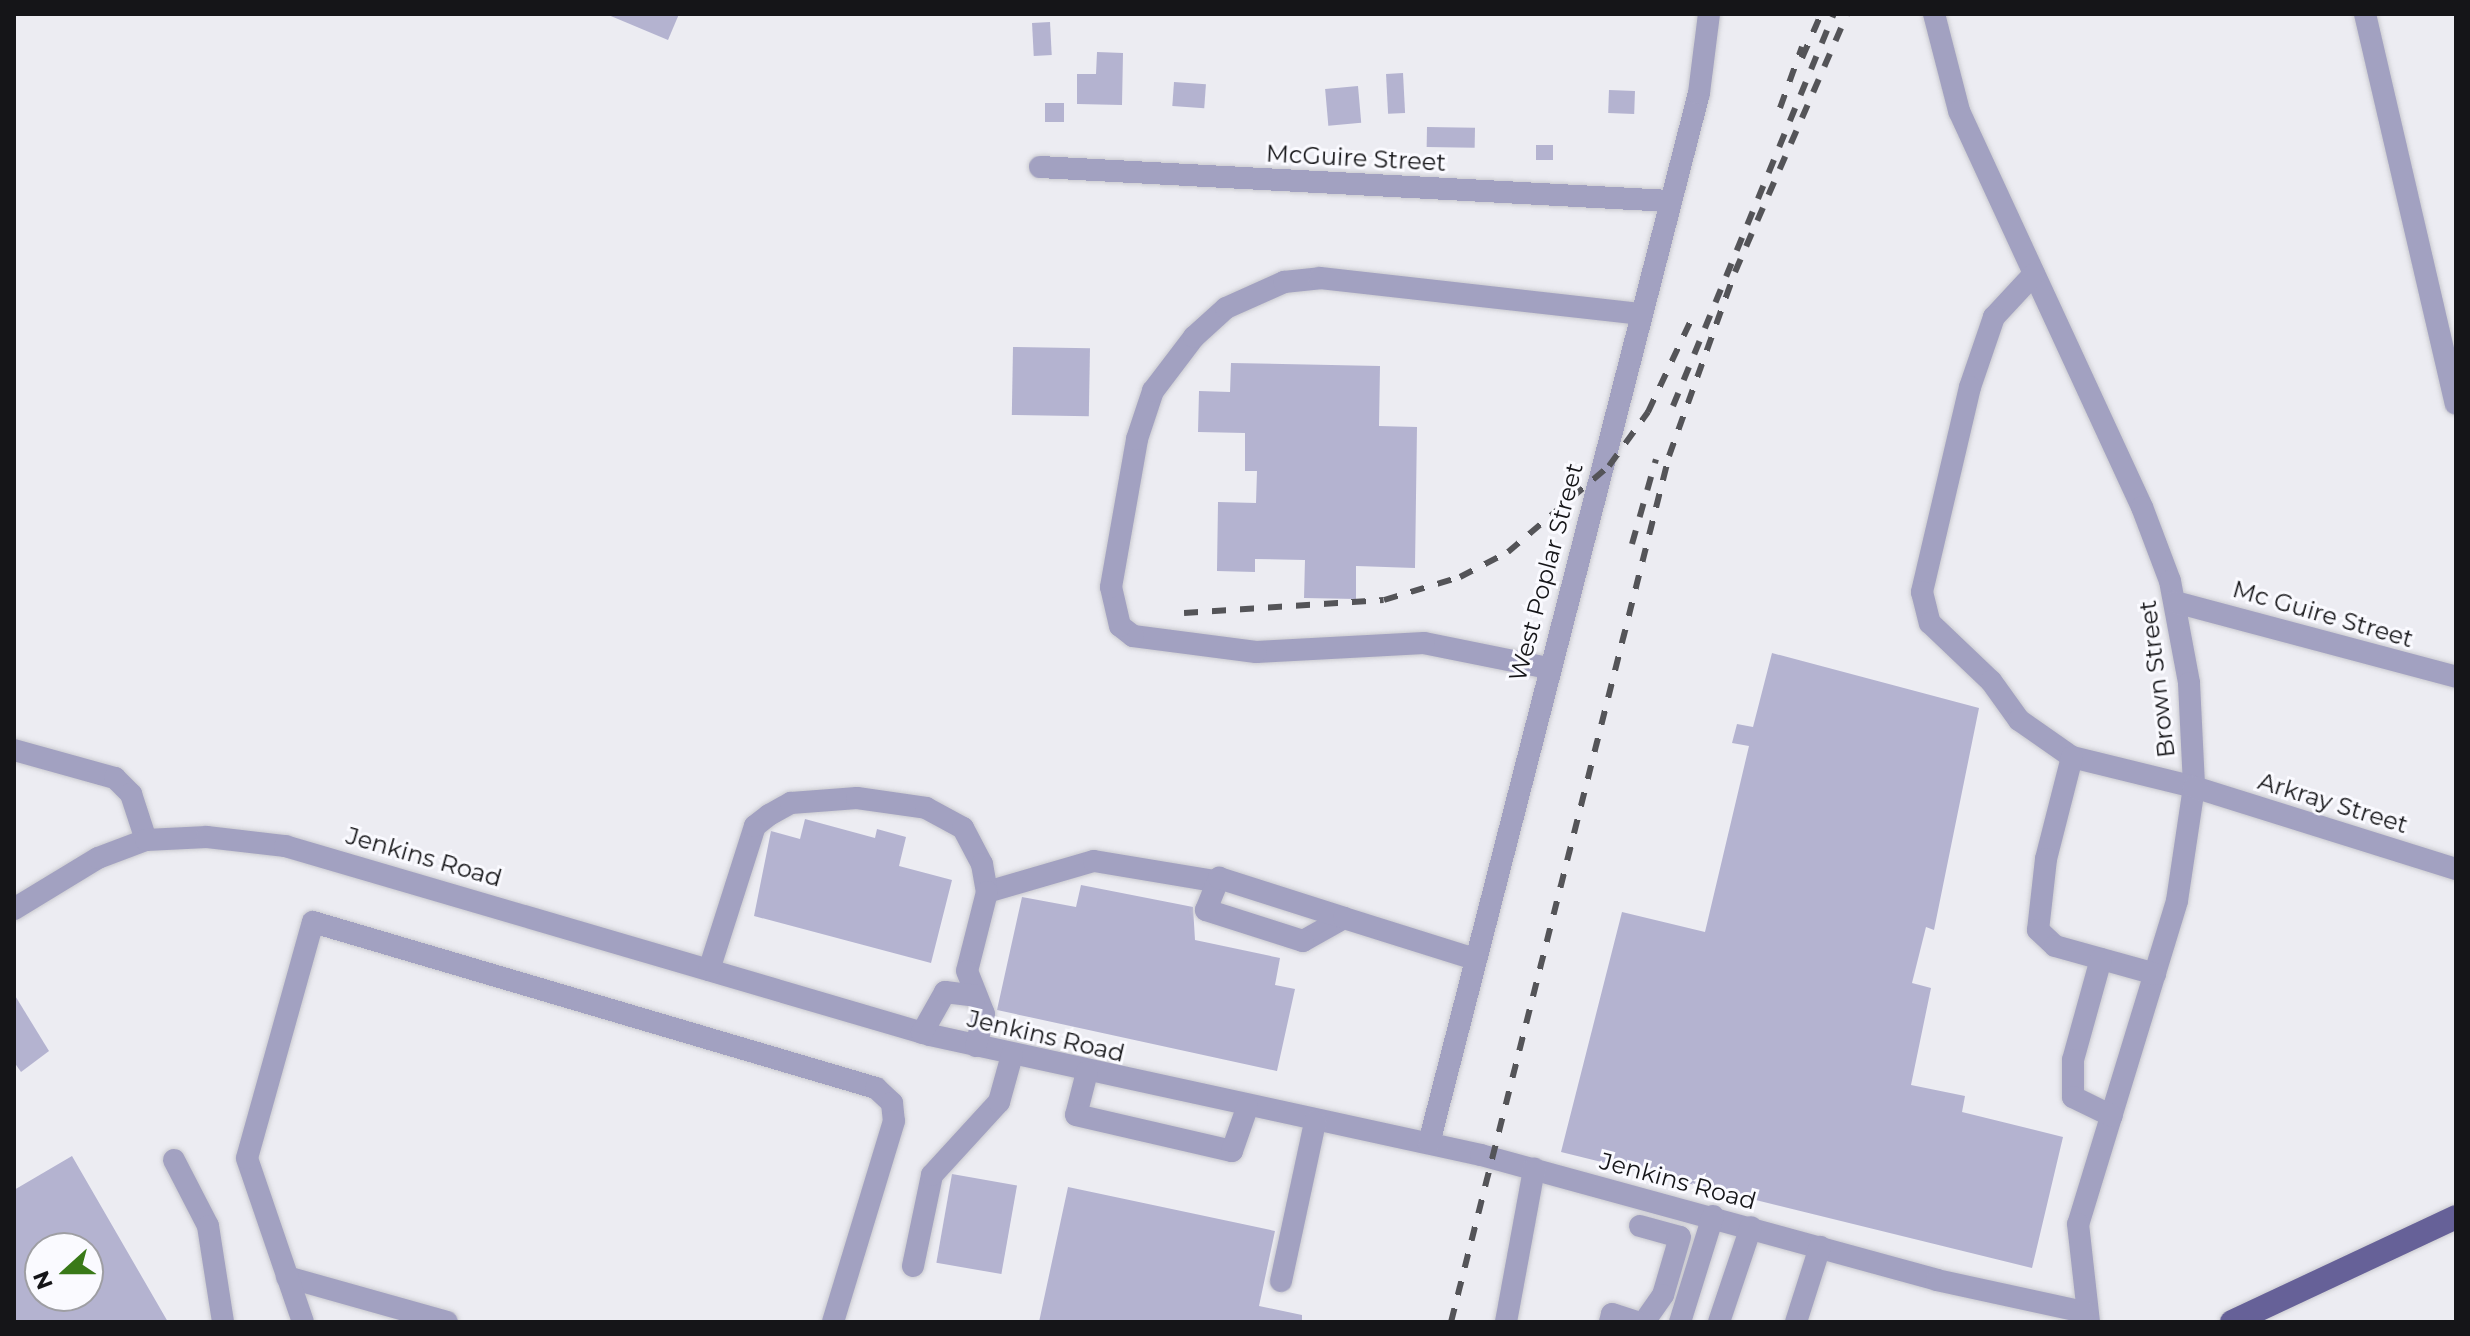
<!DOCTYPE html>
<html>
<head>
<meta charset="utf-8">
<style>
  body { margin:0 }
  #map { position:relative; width:2470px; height:1336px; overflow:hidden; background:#ececf2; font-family:Montserrat,sans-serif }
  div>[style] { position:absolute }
  .building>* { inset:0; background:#b4b3d0; transform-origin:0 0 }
  .roads { filter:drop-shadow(0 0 2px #cacacf) drop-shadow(0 0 2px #cacacf) }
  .minor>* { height:22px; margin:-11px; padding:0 11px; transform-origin:11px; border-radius:11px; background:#a2a1c1 }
  .major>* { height:24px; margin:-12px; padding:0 12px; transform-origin:12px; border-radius:12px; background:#666198 }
  .rail>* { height:6px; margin-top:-3px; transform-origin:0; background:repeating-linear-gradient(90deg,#545458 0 14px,transparent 0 28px) }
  span { translate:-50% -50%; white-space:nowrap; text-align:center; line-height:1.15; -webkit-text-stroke:6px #fafaff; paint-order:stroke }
  .street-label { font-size:24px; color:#151518 }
  .frame { position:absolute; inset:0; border:16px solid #151518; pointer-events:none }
  .north { position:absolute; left:24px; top:1232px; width:80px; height:80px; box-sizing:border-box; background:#fafaff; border:2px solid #9e9ea3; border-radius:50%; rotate:249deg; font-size:22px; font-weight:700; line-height:32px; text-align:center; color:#151518 }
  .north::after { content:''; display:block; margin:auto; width:28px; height:36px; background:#397918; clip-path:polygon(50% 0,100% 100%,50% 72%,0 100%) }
</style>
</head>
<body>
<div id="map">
  <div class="building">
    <div style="clip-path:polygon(606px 14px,679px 14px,668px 40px)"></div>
    <div style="left:1050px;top:22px;width:33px;height:18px;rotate:87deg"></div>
    <div style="clip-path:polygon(1097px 52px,1123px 53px,1122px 105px,1077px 104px,1077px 74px,1096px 74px)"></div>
    <div style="left:1403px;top:73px;width:40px;height:17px;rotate:87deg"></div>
    <div style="left:1174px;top:82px;width:32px;height:24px;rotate:4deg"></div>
    <div style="left:1358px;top:86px;width:37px;height:33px;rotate:85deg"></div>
    <div style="left:1609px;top:90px;width:26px;height:23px;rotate:2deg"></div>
    <div style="left:1045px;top:103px;width:19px;height:19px"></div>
    <div style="left:1427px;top:127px;width:48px;height:20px;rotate:1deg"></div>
    <div style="left:1536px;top:145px;width:17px;height:15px"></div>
    <div style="left:1013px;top:347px;width:77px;height:68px;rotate:1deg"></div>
    <div style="clip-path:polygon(1231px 363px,1380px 366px,1379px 426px,1417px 427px,1415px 568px,1356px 566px,1356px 599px,1304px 598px,1305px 560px,1255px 559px,1255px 572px,1217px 571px,1218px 502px,1256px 503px,1257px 471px,1245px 471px,1245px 433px,1198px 432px,1199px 391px,1230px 392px)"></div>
    <div style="clip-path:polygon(1772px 653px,1979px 708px,1934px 930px,1926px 927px,1912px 983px,1931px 988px,1911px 1085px,1965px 1096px,1962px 1112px,2063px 1137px,2032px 1268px,1561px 1152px,1622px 912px,1705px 932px,1749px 746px,1732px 743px,1737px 724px,1753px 727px)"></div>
    <div style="clip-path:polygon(805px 819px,875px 838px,877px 829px,906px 837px,899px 866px,952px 880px,931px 963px,754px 916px,771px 831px,800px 839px)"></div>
    <div style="clip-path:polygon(1081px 885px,1193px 907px,1195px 940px,1280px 958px,1275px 985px,1295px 989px,1277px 1071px,997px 1010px,1022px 897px,1076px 907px)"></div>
    <div style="clip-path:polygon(14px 994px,49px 1051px,21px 1072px,14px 1062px)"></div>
    <div style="clip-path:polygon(evenodd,72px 1156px,168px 1322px,14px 1322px,14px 1190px,72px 1156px,40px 1248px,88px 1248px,88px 1296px,40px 1296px,40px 1248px)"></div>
    <div style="left:952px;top:1174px;width:66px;height:90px;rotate:10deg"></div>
    <div style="clip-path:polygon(1068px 1187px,1275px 1231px,1259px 1306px,1302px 1315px,1302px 1322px,1039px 1322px)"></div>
  </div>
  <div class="roads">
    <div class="minor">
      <div style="left:1934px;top:14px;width:100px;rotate:75.5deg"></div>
      <div style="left:1959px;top:111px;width:436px;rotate:65.2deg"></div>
      <div style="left:2142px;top:507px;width:79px;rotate:69.3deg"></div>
      <div style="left:2170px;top:581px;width:104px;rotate:79.4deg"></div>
      <div style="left:2189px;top:683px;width:104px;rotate:87.2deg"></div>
      <div style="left:2194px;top:787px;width:115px;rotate:98.5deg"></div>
      <div style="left:2177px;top:901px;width:338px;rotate:107deg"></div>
      <div style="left:2078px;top:1224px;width:99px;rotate:83.6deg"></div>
      <div style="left:2365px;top:14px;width:400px;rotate:76.9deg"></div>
      <div style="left:1040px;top:167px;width:630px;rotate:3.09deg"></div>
      <div style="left:2034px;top:274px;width:59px;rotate:132.9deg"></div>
      <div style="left:1994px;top:317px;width:74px;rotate:108.9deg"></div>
      <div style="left:1970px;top:387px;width:211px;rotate:103.2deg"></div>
      <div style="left:1922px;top:592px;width:32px;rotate:76deg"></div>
      <div style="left:1930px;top:623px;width:84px;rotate:43.6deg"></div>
      <div style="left:1991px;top:681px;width:48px;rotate:54.3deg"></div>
      <div style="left:2019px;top:720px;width:65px;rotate:34.9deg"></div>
      <div style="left:2072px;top:757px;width:126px;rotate:13.8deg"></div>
      <div style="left:2194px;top:787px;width:275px;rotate:17.4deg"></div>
      <div style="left:2175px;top:602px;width:291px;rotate:14.9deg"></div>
      <div style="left:1548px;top:668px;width:126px;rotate:-168.6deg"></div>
      <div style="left:1424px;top:643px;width:168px;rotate:176.9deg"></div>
      <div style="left:1256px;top:652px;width:124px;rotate:-172.6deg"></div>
      <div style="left:1133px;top:636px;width:16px;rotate:-142deg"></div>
      <div style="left:1120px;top:626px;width:40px;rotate:-103deg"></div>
      <div style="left:1111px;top:587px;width:150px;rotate:-80deg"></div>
      <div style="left:1137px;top:439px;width:51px;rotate:-71.6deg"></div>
      <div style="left:1153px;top:391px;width:68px;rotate:-52.8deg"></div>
      <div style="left:1194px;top:337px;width:43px;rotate:-42.2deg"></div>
      <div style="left:1226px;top:308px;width:64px;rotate:-24.1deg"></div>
      <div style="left:1284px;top:282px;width:36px;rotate:-6deg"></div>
      <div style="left:1320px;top:278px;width:322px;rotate:6.4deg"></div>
      <div style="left:14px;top:750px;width:105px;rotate:15.5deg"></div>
      <div style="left:115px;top:778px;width:23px;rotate:45deg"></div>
      <div style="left:131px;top:794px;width:48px;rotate:71.9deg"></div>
      <div style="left:2072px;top:757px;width:105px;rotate:104.3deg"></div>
      <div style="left:2046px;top:859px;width:71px;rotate:96.4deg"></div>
      <div style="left:2038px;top:930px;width:23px;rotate:43deg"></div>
      <div style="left:2055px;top:946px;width:104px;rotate:15.6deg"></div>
      <div style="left:987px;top:892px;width:111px;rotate:-16.2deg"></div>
      <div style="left:1094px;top:861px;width:121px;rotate:9.5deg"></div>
      <div style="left:14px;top:909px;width:98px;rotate:-31.3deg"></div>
      <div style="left:98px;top:858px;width:51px;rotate:-20.6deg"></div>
      <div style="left:146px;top:840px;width:61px;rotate:-2.8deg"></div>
      <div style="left:207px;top:837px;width:79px;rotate:6.6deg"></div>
      <div style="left:285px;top:846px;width:672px;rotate:16.33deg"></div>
      <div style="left:930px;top:1035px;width:564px;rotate:12.29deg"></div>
      <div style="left:1481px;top:1155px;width:473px;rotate:15.3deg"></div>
      <div style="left:1937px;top:1280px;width:150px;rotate:12.3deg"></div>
      <div style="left:1344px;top:918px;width:47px;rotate:150.7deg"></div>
      <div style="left:1303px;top:941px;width:102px;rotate:-162.3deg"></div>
      <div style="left:1206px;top:910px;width:35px;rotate:-68deg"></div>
      <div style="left:1219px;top:878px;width:131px;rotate:17.7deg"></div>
      <div style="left:1344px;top:918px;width:137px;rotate:17.4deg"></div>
      <div style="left:2101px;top:959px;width:105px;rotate:105.5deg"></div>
      <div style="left:2073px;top:1060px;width:37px;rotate:90deg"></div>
      <div style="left:2073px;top:1097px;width:43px;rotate:26deg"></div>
      <div style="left:709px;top:970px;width:151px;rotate:-72.3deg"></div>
      <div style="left:755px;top:826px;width:18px;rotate:-38deg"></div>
      <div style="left:769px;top:815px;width:25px;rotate:-29deg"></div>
      <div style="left:791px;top:803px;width:66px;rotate:-4.3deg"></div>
      <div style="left:857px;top:798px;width:70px;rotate:8.2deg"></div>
      <div style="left:926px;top:808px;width:42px;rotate:28.4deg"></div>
      <div style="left:963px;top:828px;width:41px;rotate:62.2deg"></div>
      <div style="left:982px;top:864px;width:28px;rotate:80deg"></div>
      <div style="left:987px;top:892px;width:81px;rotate:104.2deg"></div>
      <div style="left:967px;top:971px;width:46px;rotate:68.4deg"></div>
      <div style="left:984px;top:1014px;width:33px;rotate:104deg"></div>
      <div style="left:922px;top:1033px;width:47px;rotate:-60.7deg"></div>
      <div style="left:945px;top:992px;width:31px;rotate:7deg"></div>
      <div style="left:1087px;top:1072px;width:44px;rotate:104.3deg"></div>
      <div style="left:1076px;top:1115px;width:160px;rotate:13deg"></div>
      <div style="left:1232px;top:1151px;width:46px;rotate:-70.8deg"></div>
      <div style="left:1429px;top:1143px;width:1084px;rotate:-75.58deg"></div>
      <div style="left:1699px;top:93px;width:80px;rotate:-82.8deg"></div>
      <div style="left:174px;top:1160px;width:74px;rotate:62.7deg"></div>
      <div style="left:208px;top:1226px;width:97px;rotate:81.1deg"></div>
      <div style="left:1640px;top:1226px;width:41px;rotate:15.4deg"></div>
      <div style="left:1680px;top:1237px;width:60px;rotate:106.3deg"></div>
      <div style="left:1663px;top:1295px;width:33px;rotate:125deg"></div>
      <div style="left:913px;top:1266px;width:93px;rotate:-78.2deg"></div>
      <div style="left:932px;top:1175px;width:99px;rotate:-47.5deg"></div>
      <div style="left:999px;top:1102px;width:49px;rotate:-74.5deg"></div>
      <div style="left:287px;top:1277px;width:166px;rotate:15.7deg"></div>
      <div style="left:1281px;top:1281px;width:163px;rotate:-77.9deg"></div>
      <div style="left:303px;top:1322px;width:173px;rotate:-108.9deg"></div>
      <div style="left:247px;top:1158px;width:245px;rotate:-74.4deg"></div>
      <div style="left:313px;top:922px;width:587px;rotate:16.43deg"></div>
      <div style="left:876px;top:1088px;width:22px;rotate:43deg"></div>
      <div style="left:892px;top:1103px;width:18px;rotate:84deg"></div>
      <div style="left:894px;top:1121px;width:210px;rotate:106.9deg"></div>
      <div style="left:1506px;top:1322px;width:156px;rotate:-79.6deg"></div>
      <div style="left:1610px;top:1322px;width:8px;rotate:-76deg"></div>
      <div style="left:1612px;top:1314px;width:26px;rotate:18deg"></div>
      <div style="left:1680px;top:1322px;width:111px;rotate:-72.7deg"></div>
      <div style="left:1719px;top:1322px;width:100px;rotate:-71.4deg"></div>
      <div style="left:1796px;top:1322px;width:79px;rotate:-72.3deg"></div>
    </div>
    <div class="major">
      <div style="left:2232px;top:1322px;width:247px;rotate:-25.1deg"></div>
    </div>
  </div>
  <div class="rail">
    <div style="left:1802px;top:58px;width:48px;rotate:-66.6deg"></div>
    <div style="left:1780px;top:108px;width:65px;rotate:-70.2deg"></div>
    <div style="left:1673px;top:406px;width:424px;rotate:-67.7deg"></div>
    <div style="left:1632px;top:544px;width:88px;rotate:-74.2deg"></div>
    <div style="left:1184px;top:613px;width:200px;rotate:-3.7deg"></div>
    <div style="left:1384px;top:600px;width:79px;rotate:-16.8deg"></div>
    <div style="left:1460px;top:577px;width:54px;rotate:-27.5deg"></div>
    <div style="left:1508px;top:552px;width:133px;rotate:-40.4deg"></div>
    <div style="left:1609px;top:466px;width:67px;rotate:-54.2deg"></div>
    <div style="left:1648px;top:412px;width:106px;rotate:-64.9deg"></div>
    <div style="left:1451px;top:1322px;width:893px;rotate:-75.87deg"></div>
    <div style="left:1669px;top:456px;width:195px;rotate:-70.3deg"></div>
    <div style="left:1735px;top:272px;width:281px;rotate:-66.5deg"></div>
  </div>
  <div class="street-label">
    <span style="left:1356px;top:158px;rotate:3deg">McGuire Street</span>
    <span style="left:1546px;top:572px;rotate:-75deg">West Poplar Street</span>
    <span style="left:2323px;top:614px;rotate:16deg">Mc Guire Street</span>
    <span style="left:2157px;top:679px;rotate:-97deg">Brown Street</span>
    <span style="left:2333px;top:803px;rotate:17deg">Arkray Street</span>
    <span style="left:424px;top:857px;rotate:16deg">Jenkins Road</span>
    <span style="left:1046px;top:1036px;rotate:13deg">Jenkins Road</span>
    <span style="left:1678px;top:1181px;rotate:15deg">Jenkins Road</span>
  </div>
  <div class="frame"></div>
  <div class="north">N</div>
</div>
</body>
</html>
